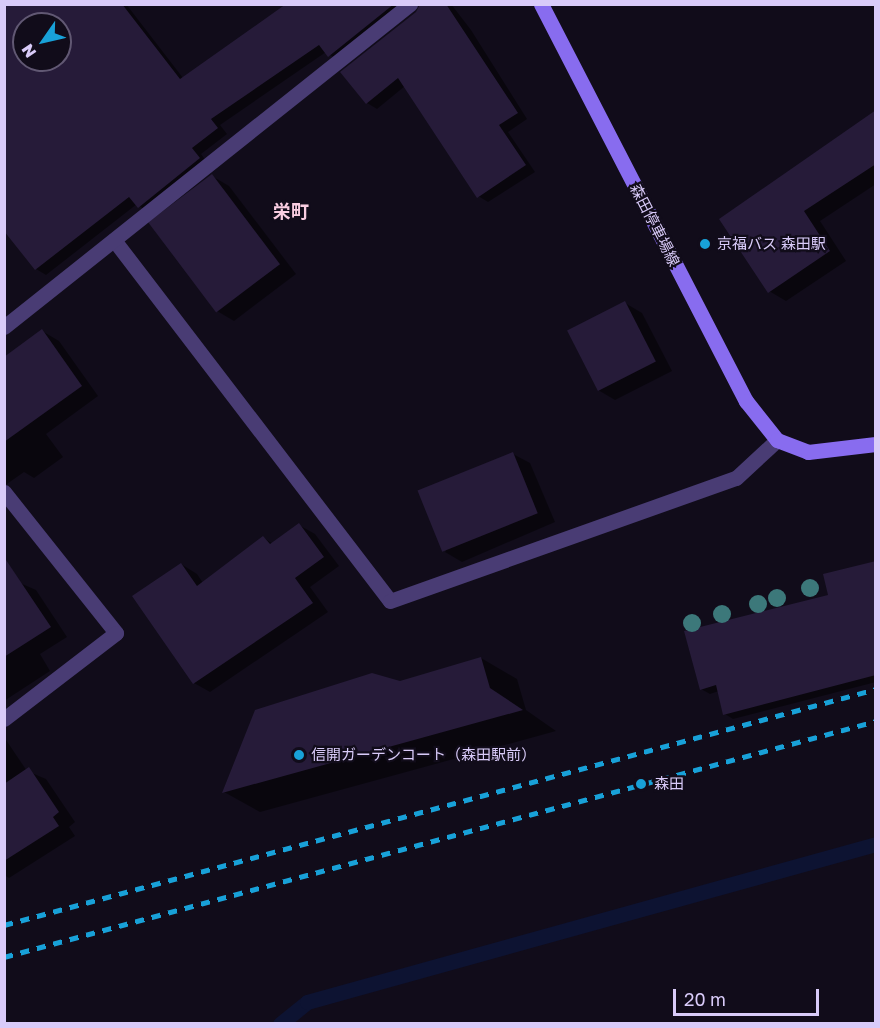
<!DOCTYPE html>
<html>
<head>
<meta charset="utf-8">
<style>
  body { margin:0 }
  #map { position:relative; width:880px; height:1028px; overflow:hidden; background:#110c1a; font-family:"Golos Text","Noto Sans JP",sans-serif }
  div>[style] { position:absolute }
  .shadow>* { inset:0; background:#0007 }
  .stream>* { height:15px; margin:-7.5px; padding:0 7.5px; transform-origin:7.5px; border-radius:7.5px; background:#0d1332 }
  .building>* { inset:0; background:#261b39; transform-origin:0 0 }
  .minor>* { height:15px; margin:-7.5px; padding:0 7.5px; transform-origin:7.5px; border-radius:7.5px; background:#493c74 }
  .secondary>* { height:15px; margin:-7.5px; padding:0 7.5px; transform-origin:7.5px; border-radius:7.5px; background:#886cef }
  .rail>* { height:4.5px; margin-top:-2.25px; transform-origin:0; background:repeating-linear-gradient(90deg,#18a1d8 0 9px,transparent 0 17px) }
  .trees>* { width:18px; height:18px; margin:-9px; border-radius:50%; background:#3c787a }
  .dots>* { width:16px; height:16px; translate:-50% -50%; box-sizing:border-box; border:3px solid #110c1a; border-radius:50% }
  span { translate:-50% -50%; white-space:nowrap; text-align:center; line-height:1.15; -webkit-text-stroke:4.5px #110c1a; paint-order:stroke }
  .street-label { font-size:15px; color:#d9cbf9 }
  .poi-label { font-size:15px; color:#d9cbf9 }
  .left { translate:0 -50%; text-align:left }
  .quarter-label { font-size:18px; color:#f9cde1; font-weight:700 }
  .frame { position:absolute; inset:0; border:6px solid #d9cbf9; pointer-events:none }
  .north { position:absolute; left:12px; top:12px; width:60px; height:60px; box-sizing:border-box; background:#110c1a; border:2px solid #615873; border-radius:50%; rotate:236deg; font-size:16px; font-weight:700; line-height:24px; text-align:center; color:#d9cbf9 }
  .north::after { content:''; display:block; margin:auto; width:21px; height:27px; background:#18a1d8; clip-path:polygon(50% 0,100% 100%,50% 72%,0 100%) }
  .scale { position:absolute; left:673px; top:989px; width:146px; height:27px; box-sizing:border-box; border:3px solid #d9cbf9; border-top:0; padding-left:8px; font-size:18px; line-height:21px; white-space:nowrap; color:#d9cbf9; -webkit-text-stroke:4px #110c1a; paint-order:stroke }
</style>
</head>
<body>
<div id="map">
  <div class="shadow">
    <div style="clip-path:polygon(evenodd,4px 4px,126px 4px,183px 78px,291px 4px,413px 4px,339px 61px,326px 52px,220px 125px,227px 134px,201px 154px,209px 165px,149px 213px,137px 204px,46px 275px,36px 269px,4px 4px,24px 24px,60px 24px,60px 60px,24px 60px,24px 24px)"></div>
    <div style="clip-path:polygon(419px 4px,451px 4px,471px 30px,527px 119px,508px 132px,535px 172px,488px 202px,478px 196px,405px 86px,377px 109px,367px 103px,342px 72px,418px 12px)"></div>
    <div style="clip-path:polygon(876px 115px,876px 184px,820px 221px,846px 261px,786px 301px,769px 291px,721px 219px)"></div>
    <div style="clip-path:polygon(212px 176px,229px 186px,296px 274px,234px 321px,217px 311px)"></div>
    <div style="clip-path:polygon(625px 303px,642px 313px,672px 371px,615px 400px,598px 390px)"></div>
    <div style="clip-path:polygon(42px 331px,59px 341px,98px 396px,46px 434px,63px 457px,34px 478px,24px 472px,4px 486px,4px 401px)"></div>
    <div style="clip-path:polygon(513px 454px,530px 463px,555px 522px,462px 562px,445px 552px)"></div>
    <div style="clip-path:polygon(299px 525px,315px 534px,339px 566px,310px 587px,328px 612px,210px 692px,194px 683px,181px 564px,197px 574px,203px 583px,264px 538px,273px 544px)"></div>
    <div style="clip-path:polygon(876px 563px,876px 682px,733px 719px,725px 714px,719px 691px,710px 694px,701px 689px)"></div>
    <div style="clip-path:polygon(4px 576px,36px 590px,67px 637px,40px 654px,50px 671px,4px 701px)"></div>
    <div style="clip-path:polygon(481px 658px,517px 679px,526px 710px,556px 731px,260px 812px,224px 792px,400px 682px)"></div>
    <div style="clip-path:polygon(4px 737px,27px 771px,46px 779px,75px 822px,69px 827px,75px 836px,9px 878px,4px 875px)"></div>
  </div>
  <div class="stream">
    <div style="left:280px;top:1024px;width:35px;rotate:-39deg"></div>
    <div style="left:307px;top:1002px;width:591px;rotate:-15.52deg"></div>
  </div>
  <div class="building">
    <div style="clip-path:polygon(evenodd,4px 4px,122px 4px,180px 79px,286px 4px,394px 4px,328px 57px,319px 45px,211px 119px,218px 128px,192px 148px,200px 158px,138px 208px,129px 197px,35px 270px,4px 231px,4px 4px,24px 24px,60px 24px,60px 60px,24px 60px,24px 24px)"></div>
    <div style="clip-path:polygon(420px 4px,446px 4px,518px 113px,499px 125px,526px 165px,477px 198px,398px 78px,366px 104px,340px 72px,416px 12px)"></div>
    <div style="clip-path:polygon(876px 110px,876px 164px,804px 211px,830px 251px,768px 293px,719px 219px)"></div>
    <div style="left:212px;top:174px;width:113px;height:80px;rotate:53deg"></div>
    <div style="left:625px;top:301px;width:68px;height:65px;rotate:63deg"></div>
    <div style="clip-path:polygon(42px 329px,82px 386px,4px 442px,4px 357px)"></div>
    <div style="left:513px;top:452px;width:66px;height:103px;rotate:68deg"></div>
    <div style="clip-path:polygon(299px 523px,324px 557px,295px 578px,313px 603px,193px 684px,132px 596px,181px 563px,197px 586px,263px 536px,270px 544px)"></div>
    <div style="clip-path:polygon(4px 557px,51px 627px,4px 657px)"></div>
    <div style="clip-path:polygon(876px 561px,876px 675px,723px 715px,716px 685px,700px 690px,684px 631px,828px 595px,823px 574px)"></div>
    <div style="clip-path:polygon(481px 657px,490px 688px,523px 710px,222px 793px,255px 710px,372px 673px,400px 681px)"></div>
    <div style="clip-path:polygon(29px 767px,59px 812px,53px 817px,59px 826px,4px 861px,4px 784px)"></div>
  </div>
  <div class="minor">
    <div style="left:114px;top:240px;width:454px;rotate:52.6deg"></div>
    <div style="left:390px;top:601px;width:367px;rotate:-19.6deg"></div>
    <div style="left:736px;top:478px;width:56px;rotate:-42.8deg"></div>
    <div style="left:4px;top:327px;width:519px;rotate:-38.5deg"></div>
    <div style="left:4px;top:492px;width:180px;rotate:51.5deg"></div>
    <div style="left:116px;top:633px;width:141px;rotate:142.5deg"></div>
  </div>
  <div class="secondary">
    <div style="left:541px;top:4px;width:447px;rotate:62.7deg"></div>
    <div style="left:746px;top:401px;width:50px;rotate:51.5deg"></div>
    <div style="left:777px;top:440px;width:33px;rotate:21deg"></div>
    <div style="left:808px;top:452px;width:68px;rotate:-6.7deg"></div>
  </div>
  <div class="rail">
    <div style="left:4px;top:925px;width:903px;rotate:-15.14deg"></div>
    <div style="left:4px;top:957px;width:903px;rotate:-15.14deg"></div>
  </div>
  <div class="trees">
    <div style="left:810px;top:588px"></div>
    <div style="left:777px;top:598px"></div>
    <div style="left:758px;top:604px"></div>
    <div style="left:722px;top:614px"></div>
    <div style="left:692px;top:623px"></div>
  </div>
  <div class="dots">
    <div style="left:705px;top:244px;background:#18a1d8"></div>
    <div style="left:299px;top:755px;background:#18a1d8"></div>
    <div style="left:641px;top:784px;background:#18a1d8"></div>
  </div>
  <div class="street-label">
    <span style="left:655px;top:225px;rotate:63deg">森田停車場線</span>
  </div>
  <div class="poi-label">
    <span class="left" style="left:717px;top:244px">京福バス 森田駅</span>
    <span class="left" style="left:311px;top:755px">信開ガーデンコート（森田駅前）</span>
    <span class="left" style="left:654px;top:784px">森田</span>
  </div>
  <div class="quarter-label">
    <span style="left:291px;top:211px">栄町</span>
  </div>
  <div class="frame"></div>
  <div class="north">N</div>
  <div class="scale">20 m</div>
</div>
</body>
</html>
